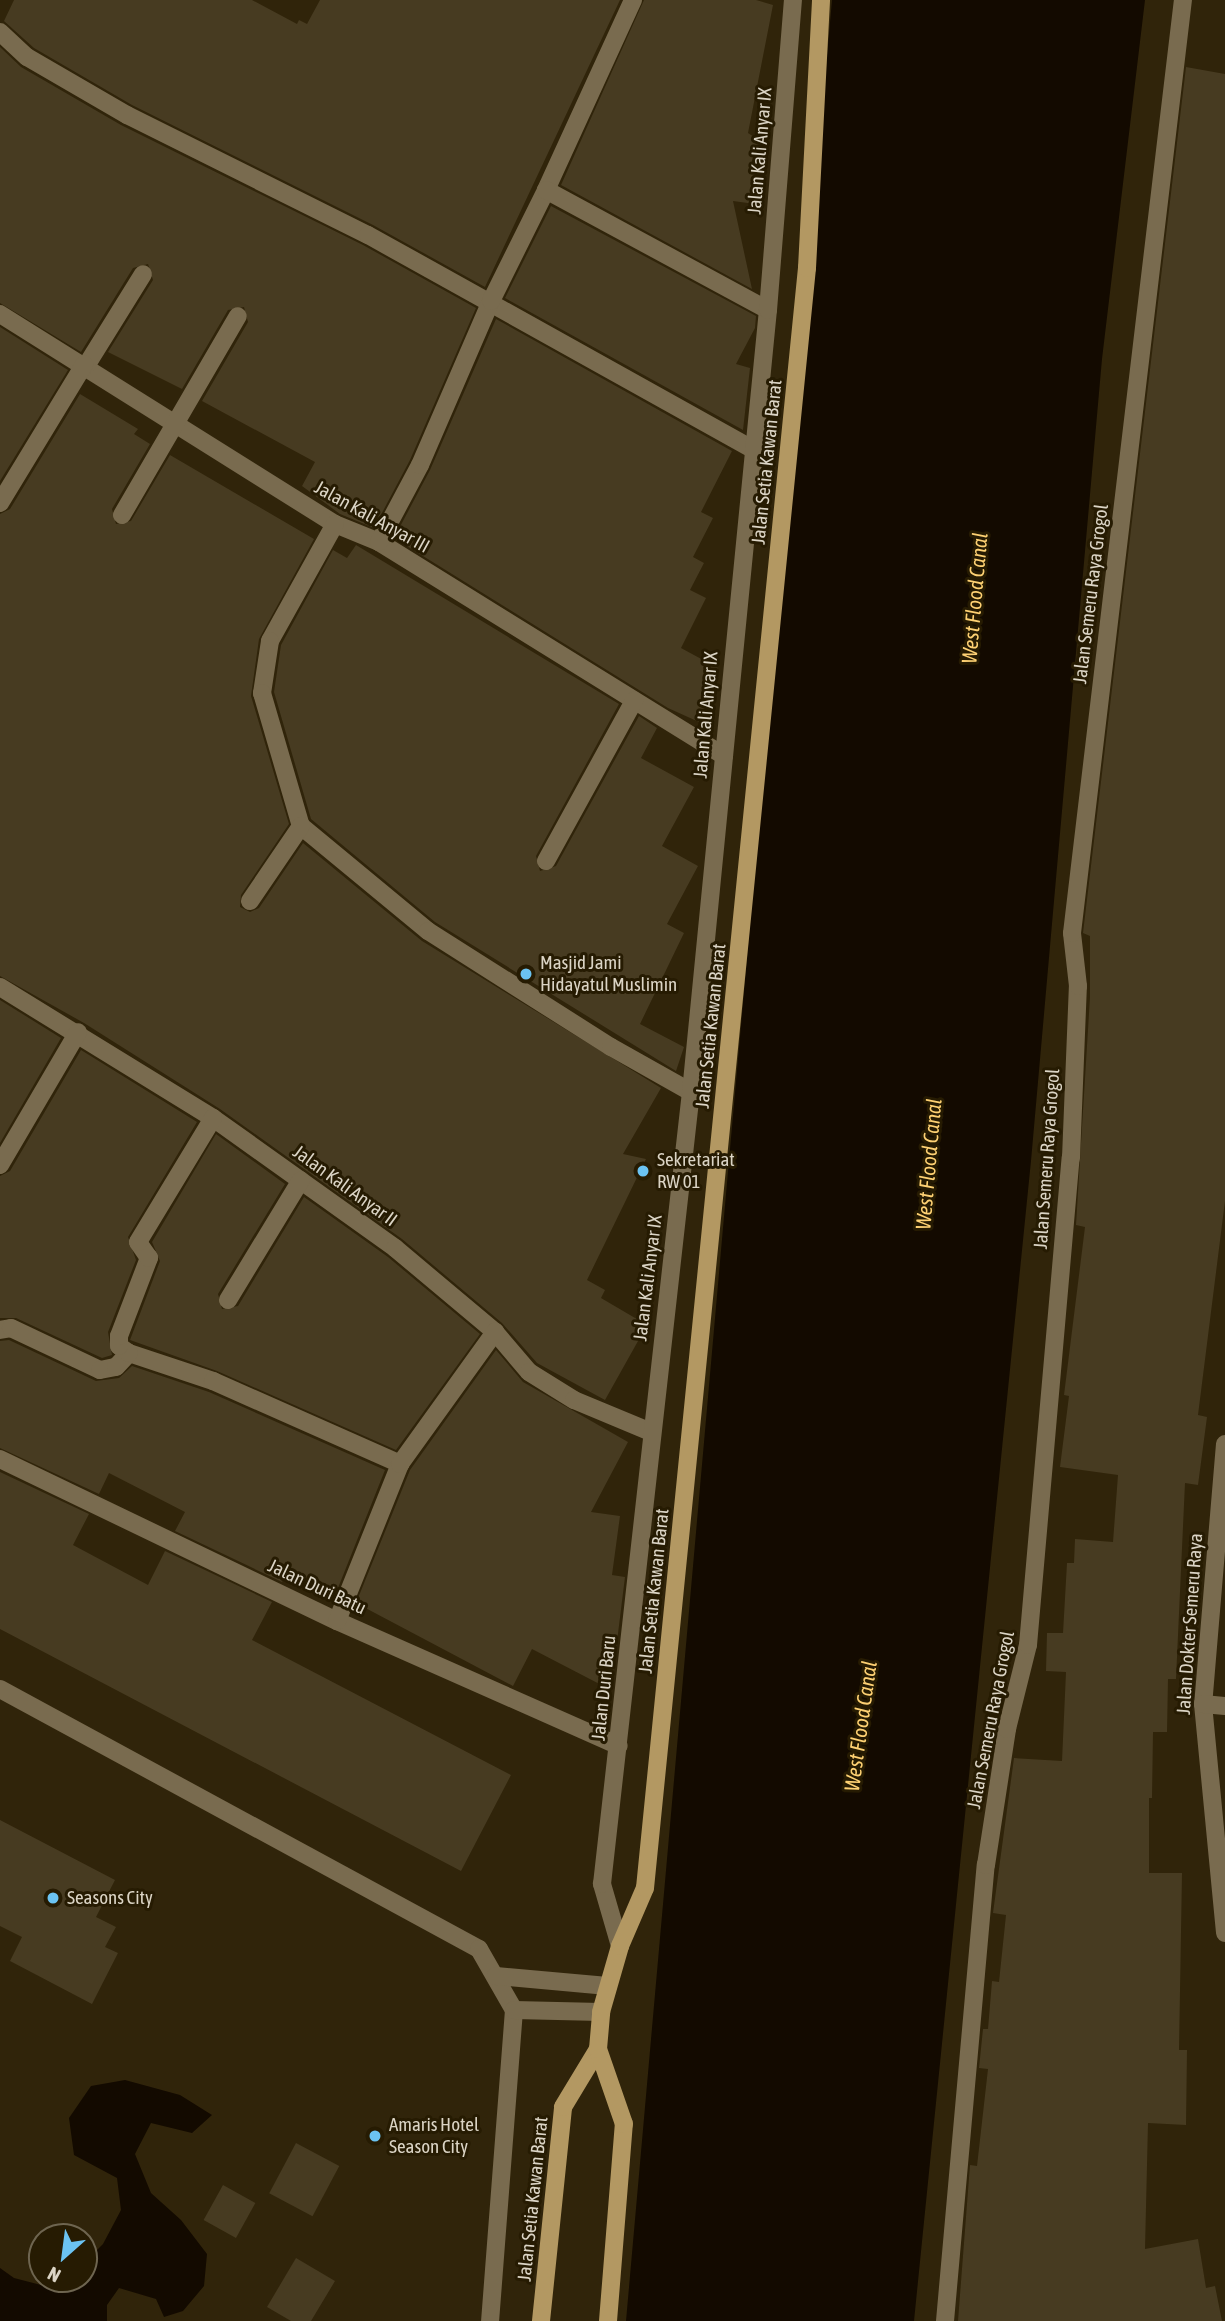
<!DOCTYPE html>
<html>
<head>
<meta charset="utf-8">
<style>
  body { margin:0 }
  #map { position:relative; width:1225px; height:2321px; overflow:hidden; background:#30240a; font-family:"Asap Condensed",sans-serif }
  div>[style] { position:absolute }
  .water>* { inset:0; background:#130a00 }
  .building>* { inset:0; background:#473b21; transform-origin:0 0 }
  .minor>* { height:18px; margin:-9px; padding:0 9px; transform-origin:9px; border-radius:9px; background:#796b4f }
  .major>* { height:18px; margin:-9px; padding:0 9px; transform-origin:9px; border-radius:9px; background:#b39862 }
  .dots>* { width:19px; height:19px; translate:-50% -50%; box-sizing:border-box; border:4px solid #261b02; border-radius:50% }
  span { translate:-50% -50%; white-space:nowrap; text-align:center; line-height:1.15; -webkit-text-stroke:6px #261b02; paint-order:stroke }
  .street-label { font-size:19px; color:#dbd4c5 }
  .poi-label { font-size:19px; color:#dbd4c5 }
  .left { translate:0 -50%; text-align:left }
  .water-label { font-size:21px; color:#fed173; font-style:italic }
  .north { position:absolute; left:28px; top:2223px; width:70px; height:70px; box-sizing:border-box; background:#261b02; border:2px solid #6e6550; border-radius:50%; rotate:208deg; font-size:19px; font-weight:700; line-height:28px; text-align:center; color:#dbd4c5 }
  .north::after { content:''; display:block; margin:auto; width:24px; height:32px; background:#6bc3f2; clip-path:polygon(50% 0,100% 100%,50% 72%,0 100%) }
</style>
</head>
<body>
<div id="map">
  <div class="water">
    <div style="clip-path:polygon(832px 0,1145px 0,1102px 359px,1031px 1161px,914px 2321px,626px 2321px)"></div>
    <div style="clip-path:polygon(125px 2080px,180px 2095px,212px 2115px,192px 2133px,151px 2123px,135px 2154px,151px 2193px,181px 2220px,207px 2254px,204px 2286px,183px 2311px,164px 2317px,156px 2299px,119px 2288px,107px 2305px,107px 2321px,0 2321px,0 2268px,14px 2278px,41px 2285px,55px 2279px,84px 2279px,84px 2263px,103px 2244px,121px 2210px,117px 2178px,74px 2155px,69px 2118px,91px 2086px)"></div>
  </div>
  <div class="building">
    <div style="clip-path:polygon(14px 0,252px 0,297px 24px,299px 20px,307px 24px,320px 0,620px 0,485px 287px,373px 225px,132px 105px,34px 48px,4px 21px)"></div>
    <div style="clip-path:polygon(644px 0,756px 0,773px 5px,748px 133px,760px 141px,751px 169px,760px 174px,755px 204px,733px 201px,752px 289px,561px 185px)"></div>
    <div style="clip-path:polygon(0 47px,21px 67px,121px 125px,363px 245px,476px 308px,410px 460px,374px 528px,340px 514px,302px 486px,315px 462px,202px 401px,248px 322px,244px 307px,228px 310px,182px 389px,108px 352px,153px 280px,148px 264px,133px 268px,81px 352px,0 303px)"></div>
    <div style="clip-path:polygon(1186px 67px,1225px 74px,1225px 1201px,1198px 1415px,1207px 1417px,1198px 1485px,1185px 1483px,1176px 1679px,1168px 1679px,1167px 1732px,1153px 1732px,1152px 1798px,1149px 1798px,1149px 1873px,1182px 1873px,1179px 2050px,1187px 2050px,1186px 2125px,1148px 2123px,1145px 2249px,1198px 2239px,1206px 2288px,1215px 2286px,1222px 2321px,958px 2321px,970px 2165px,977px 2166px,988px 2069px,979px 2068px,983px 2029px,988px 2029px,992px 1981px,999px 1982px,1006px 1915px,993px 1913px,1014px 1758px,1062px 1761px,1066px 1672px,1046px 1671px,1047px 1633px,1063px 1633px,1067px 1563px,1074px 1563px,1075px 1539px,1113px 1542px,1118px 1475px,1060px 1467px,1069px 1396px,1064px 1395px,1085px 1227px,1076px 1225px,1090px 997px,1090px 936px,1083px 933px)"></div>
    <div style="clip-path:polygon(551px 206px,756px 316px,755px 328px,736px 364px,750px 368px,743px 430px,505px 298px)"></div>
    <div style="clip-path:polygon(496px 319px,732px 451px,701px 512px,713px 518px,693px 557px,704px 563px,690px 590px,706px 598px,681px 648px,718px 668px,710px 727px,668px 708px,394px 538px,430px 470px)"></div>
    <div style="clip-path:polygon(0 327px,68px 370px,0 481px)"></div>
    <div style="clip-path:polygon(80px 394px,138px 429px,134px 434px,150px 444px,112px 509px,116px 524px,131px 521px,170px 455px,314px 539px,259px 639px,251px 696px,289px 824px,241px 895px,240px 907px,250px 912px,259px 908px,303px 843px,422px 941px,661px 1088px,623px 1154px,646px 1159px,587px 1280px,605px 1290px,601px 1298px,647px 1325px,605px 1400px,537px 1363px,502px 1323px,402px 1239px,220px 1109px,84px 1023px,0 976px,0 514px,10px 509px)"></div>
    <div style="clip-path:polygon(356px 545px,619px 704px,536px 856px,540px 871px,556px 866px,639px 716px,657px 728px,641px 758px,694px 787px,662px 846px,698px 866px,667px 924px,684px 933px,640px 1024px,684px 1047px,676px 1071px,435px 922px,311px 819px,274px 692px,281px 645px,333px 550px,347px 558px)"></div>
    <div style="clip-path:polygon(0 1000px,61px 1038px,0 1143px)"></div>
    <div style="clip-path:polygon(81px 1050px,197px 1122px,128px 1237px,136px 1260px,108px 1332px,112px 1355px,102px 1358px,16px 1318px,0 1318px,0 1176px,10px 1171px)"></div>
    <div style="clip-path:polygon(216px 1134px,285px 1184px,218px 1294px,222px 1309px,238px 1306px,304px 1197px,388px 1257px,480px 1334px,396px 1450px,217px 1371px,130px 1340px,160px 1261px,152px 1242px)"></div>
    <div style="clip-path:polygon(9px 1340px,96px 1381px,119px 1378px,132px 1366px,209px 1392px,385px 1470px,336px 1593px,327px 1588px,323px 1596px,285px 1577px,282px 1582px,175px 1531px,185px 1512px,109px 1473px,99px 1494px,0 1448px,0 1341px)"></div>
    <div style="clip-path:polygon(496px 1350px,523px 1382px,628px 1442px,591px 1512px,620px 1516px,612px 1575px,625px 1577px,611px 1690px,532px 1649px,513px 1686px,356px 1603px,410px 1470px)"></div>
    <div style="clip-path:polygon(0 1472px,89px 1514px,73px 1545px,148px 1585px,165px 1551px,272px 1602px,252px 1640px,511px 1775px,461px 1871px,0 1629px)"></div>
    <div style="clip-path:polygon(0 1820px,115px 1880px,96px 1917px,116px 1927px,105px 1947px,118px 1953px,92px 2004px,10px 1961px,22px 1937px,0 1926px)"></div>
    <div style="left:296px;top:2143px;width:49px;height:57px;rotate:28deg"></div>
    <div style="left:223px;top:2185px;width:37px;height:40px;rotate:29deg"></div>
    <div style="clip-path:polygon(296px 2258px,335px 2281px,311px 2321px,291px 2321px,267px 2307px)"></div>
  </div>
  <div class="minor">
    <div style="left:0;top:32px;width:37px;rotate:43deg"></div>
    <div style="left:27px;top:57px;width:116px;rotate:30.1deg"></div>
    <div style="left:127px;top:115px;width:269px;rotate:26.5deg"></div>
    <div style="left:368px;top:235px;width:438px;rotate:29.1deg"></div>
    <div style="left:546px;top:190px;width:209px;rotate:-65.4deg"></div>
    <div style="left:0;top:314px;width:395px;rotate:32.1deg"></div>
    <div style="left:335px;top:524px;width:48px;rotate:22.2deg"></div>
    <div style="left:379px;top:542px;width:406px;rotate:31.8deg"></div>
    <div style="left:86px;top:366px;width:108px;rotate:-58.2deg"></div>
    <div style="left:0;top:503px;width:162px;rotate:-58.7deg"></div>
    <div style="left:122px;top:515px;width:230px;rotate:-59.8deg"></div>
    <div style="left:335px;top:524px;width:134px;rotate:119.1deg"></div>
    <div style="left:270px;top:641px;width:53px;rotate:98.7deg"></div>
    <div style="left:262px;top:693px;width:139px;rotate:73.7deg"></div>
    <div style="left:301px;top:826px;width:165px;rotate:39.6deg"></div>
    <div style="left:428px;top:931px;width:217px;rotate:32.4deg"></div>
    <div style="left:611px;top:1047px;width:92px;rotate:29.4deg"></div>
    <div style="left:379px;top:542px;width:87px;rotate:-62deg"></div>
    <div style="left:420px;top:465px;width:179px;rotate:-66.6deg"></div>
    <div style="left:491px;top:301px;width:124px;rotate:-63.6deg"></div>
    <div style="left:546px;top:190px;width:252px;rotate:28.4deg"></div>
    <div style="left:546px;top:861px;width:183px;rotate:-61.2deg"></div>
    <div style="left:250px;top:901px;width:91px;rotate:-55.8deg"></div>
    <div style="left:0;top:987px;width:250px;rotate:31.6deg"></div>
    <div style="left:213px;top:1118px;width:224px;rotate:35.5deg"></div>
    <div style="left:395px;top:1248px;width:131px;rotate:40deg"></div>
    <div style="left:495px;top:1332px;width:52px;rotate:49.6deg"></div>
    <div style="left:529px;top:1372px;width:53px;rotate:31.9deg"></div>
    <div style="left:574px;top:1400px;width:83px;rotate:22.6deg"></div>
    <div style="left:0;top:1165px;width:154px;rotate:-59.6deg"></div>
    <div style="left:228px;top:1300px;width:140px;rotate:-58.7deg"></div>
    <div style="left:0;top:1330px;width:11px;rotate:-10deg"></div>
    <div style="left:11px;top:1328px;width:98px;rotate:25.3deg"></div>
    <div style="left:100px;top:1370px;width:16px;rotate:-11deg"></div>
    <div style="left:116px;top:1367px;width:19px;rotate:-47deg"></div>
    <div style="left:129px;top:1353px;width:89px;rotate:18.4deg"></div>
    <div style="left:213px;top:1381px;width:205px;rotate:23.9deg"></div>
    <div style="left:129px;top:1353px;width:12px;rotate:-145deg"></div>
    <div style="left:119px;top:1346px;width:10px;rotate:-90deg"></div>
    <div style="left:119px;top:1336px;width:84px;rotate:-69deg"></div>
    <div style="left:149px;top:1258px;width:19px;rotate:-125deg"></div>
    <div style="left:138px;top:1242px;width:145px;rotate:-58.8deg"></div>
    <div style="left:1225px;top:1444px;width:261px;rotate:94.8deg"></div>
    <div style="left:1203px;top:1704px;width:230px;rotate:84.5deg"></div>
    <div style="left:0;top:1459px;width:374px;rotate:25.7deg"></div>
    <div style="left:337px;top:1621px;width:308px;rotate:23.9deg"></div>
    <div style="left:337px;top:1621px;width:169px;rotate:-68.1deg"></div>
    <div style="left:400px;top:1464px;width:163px;rotate:-54.3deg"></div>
    <div style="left:0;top:1689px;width:545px;rotate:28.49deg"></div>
    <div style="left:479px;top:1949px;width:70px;rotate:60.2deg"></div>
    <div style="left:514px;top:2010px;width:312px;rotate:94.4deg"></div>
    <div style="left:1203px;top:1704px;width:22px;rotate:5deg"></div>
    <div style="left:620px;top:1946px;width:65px;rotate:-106.2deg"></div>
    <div style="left:602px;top:1884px;width:797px;rotate:-83.59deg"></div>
    <div style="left:691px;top:1092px;width:786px;rotate:-84.38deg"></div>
    <div style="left:768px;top:310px;width:311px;rotate:-85.4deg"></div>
    <div style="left:496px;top:1976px;width:112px;rotate:5.1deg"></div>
    <div style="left:514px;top:2010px;width:87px;rotate:1.3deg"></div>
    <div style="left:945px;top:2321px;width:458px;rotate:-84.9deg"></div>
    <div style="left:986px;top:1865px;width:138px;rotate:-81.2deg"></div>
    <div style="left:1007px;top:1729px;width:87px;rotate:-76deg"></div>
    <div style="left:1028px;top:1645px;width:489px;rotate:-85deg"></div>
    <div style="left:1071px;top:1158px;width:172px;rotate:-87.7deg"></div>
    <div style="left:1078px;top:986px;width:53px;rotate:-96.5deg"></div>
    <div style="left:1072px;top:933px;width:940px;rotate:-83.22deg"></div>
  </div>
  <div class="major">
    <div style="left:541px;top:2321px;width:215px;rotate:-84.1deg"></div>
    <div style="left:563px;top:2107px;width:68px;rotate:-58.9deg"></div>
    <div style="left:608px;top:2321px;width:198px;rotate:-85.4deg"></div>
    <div style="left:624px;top:2124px;width:79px;rotate:-109.1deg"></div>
    <div style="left:598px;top:2049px;width:37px;rotate:-85deg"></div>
    <div style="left:601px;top:2012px;width:69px;rotate:-73.9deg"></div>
    <div style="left:620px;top:1946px;width:63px;rotate:-66.7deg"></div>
    <div style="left:645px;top:1888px;width:1628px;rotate:-84.29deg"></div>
    <div style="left:807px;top:268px;width:268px;rotate:-87deg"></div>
  </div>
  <div class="dots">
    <div style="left:526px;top:974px;background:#6bc3f2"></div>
    <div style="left:643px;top:1171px;background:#6bc3f2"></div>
    <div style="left:53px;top:1898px;background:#6bc3f2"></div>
    <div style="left:375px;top:2136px;background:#6bc3f2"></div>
  </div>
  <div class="street-label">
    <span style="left:760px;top:151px;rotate:-85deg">Jalan Kali Anyar IX</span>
    <span style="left:767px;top:462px;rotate:-84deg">Jalan Setia Kawan Barat</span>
    <span style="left:372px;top:517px;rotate:29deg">Jalan Kali Anyar III</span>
    <span style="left:1091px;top:594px;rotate:-83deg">Jalan Semeru Raya Grogol</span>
    <span style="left:706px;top:715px;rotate:-85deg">Jalan Kali Anyar IX</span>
    <span style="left:711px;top:1026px;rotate:-84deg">Jalan Setia Kawan Barat</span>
    <span style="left:1047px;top:1159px;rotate:-86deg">Jalan Semeru Raya Grogol</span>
    <span style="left:345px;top:1186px;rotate:36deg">Jalan Kali Anyar II</span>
    <span style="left:648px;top:1278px;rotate:-83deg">Jalan Kali Anyar IX</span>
    <span style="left:317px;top:1587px;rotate:25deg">Jalan Duri Batu</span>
    <span style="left:654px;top:1591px;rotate:-84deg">Jalan Setia Kawan Barat</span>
    <span style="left:1190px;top:1624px;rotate:-86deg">Jalan Dokter Semeru Raya</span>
    <span style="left:604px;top:1688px;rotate:-84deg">Jalan Duri Baru</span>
    <span style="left:991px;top:1720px;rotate:-79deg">Jalan Semeru Raya Grogol</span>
    <span style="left:533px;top:2199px;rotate:-84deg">Jalan Setia Kawan Barat</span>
  </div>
  <div class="poi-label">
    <span class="left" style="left:540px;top:974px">Masjid Jami<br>Hidayatul Muslimin</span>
    <span class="left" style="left:657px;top:1171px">Sekretariat<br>RW 01</span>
    <span class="left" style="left:67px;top:1898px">Seasons City</span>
    <span class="left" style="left:389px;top:2136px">Amaris Hotel<br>Season City</span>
  </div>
  <div class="water-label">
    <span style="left:974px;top:598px;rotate:-85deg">West Flood Canal</span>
    <span style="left:928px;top:1164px;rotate:-85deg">West Flood Canal</span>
    <span style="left:860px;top:1726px;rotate:-82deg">West Flood Canal</span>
  </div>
  <div class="north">N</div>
</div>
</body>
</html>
